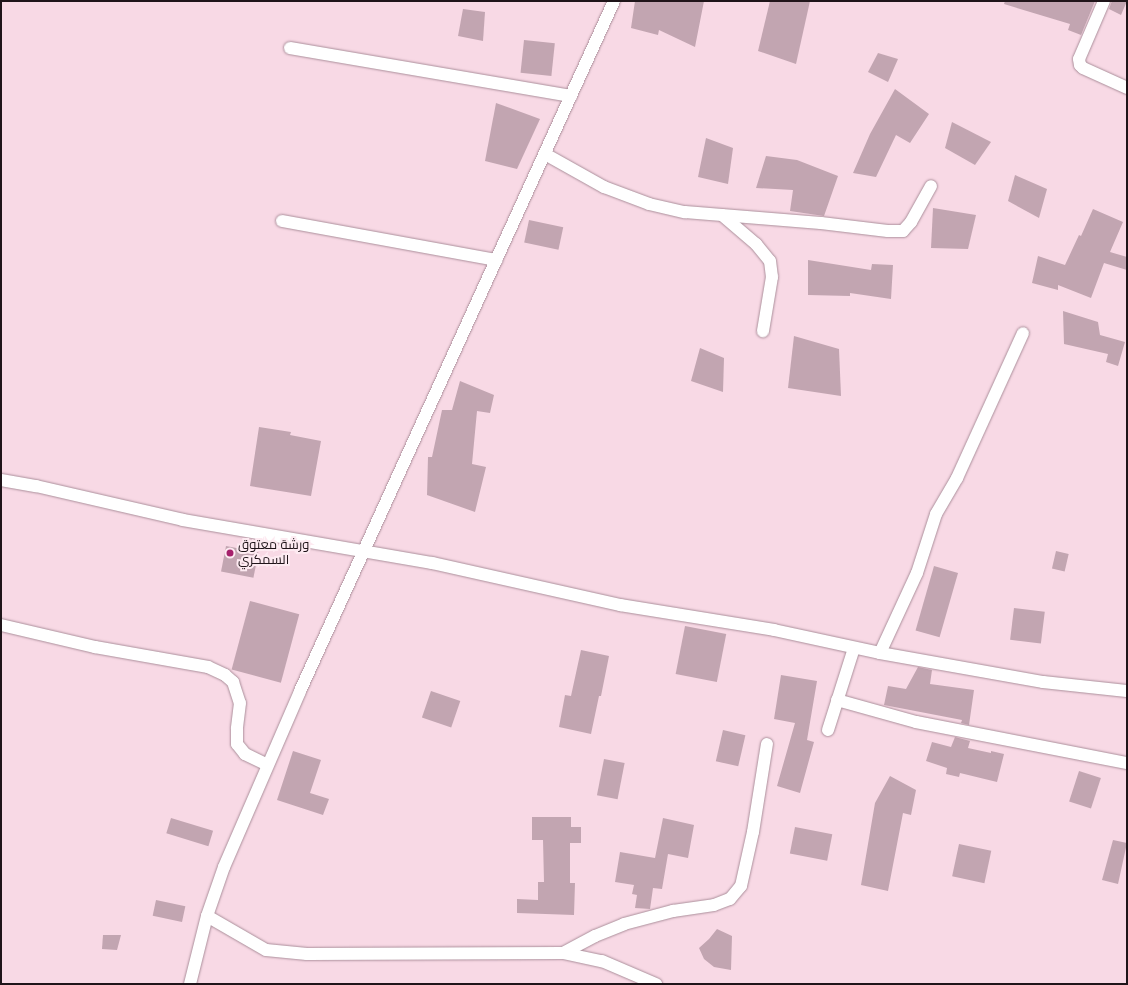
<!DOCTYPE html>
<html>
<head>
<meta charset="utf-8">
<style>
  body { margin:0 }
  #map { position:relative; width:1128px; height:985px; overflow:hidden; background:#f8d9e5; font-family:"Nunito Sans",Cairo,sans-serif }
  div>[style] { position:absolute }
  .building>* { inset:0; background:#c2a5b1; transform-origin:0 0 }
  .roads { filter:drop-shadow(0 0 1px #ab8f9b) drop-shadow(0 0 1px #ab8f9b) }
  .street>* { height:12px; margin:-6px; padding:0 6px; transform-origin:6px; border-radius:6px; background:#fff }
  .dots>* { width:11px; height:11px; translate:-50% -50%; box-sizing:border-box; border:2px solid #fdeaf1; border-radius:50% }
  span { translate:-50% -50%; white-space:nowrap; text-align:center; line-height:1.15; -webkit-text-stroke:4px #fdeaf1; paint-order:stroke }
  .poi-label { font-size:13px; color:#1f1419 }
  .left { translate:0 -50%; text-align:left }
  .frame { position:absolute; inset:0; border:2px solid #1f1419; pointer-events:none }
</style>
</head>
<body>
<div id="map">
  <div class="building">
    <div style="clip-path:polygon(635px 1px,704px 1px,695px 47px,659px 30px,658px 35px,631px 28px)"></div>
    <div style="clip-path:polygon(770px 1px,810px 1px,796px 64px,758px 51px)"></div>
    <div style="clip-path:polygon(1005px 1px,1095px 1px,1081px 35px,1068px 30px,1070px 24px,1004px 4px)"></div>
    <div style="clip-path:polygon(1112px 1px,1127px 1px,1121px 15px,1109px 9px)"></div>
    <div style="clip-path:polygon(463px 9px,485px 12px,483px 41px,458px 36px)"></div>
    <div style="left:524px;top:40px;width:31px;height:33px;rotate:6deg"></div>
    <div style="clip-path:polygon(878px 53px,898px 59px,888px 82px,868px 72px)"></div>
    <div style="clip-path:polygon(895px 89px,929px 114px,910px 143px,896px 135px,876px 177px,853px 173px,870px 134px)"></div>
    <div style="clip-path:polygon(496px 103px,540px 119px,517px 169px,485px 161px)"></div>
    <div style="clip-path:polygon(952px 122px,991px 142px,975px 165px,945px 148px)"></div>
    <div style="clip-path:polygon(706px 138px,733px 148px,728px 184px,698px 177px)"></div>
    <div style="clip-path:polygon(766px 156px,797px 160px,838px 176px,824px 216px,790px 211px,793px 190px,756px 188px)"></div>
    <div style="clip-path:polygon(1015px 175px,1047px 189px,1039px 218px,1008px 201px)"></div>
    <div style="clip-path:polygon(933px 208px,976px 215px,968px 249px,931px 248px)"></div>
    <div style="clip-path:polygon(1093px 209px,1123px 222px,1110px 252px,1127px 257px,1127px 270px,1104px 263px,1091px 298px,1058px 285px,1058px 290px,1032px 283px,1038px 256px,1065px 265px,1079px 235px,1081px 236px)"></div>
    <div style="left:529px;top:220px;width:35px;height:23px;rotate:12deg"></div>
    <div style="clip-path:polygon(808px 260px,871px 270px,872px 264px,893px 265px,891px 299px,850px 293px,850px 296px,808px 295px)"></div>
    <div style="clip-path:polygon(1063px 311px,1098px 322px,1100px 335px,1125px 342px,1118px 366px,1106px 362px,1108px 354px,1064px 344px)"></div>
    <div style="clip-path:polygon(794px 336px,839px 349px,841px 396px,788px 388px)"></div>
    <div style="clip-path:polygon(700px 348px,724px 358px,723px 392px,691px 381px)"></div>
    <div style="clip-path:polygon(460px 381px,494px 395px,490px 413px,477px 411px,472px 464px,486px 467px,475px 512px,427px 495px,428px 457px,432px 457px,442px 410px,452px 410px)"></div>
    <div style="clip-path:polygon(259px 427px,291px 432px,290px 435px,321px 441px,311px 496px,250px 486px)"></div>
    <div style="left:226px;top:546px;width:33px;height:26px;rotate:11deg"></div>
    <div style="left:1056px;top:551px;width:13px;height:18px;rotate:13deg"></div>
    <div style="left:934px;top:566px;width:25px;height:67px;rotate:16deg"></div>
    <div style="left:250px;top:601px;width:51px;height:71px;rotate:15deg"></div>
    <div style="left:1014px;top:608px;width:31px;height:32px;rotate:7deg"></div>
    <div style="left:685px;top:626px;width:42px;height:49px;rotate:11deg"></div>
    <div style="clip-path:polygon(581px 650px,609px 656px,601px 696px,599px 696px,591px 734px,559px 727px,565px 695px,571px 696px)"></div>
    <div style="clip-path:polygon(918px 667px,932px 670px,930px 684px,974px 690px,969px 725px,961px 723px,962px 720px,884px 705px,888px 686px,906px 689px)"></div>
    <div style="clip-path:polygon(781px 675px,817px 681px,807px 740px,814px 742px,800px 793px,777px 786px,795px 723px,774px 719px)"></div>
    <div style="left:431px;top:691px;width:31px;height:28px;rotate:19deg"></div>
    <div style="left:723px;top:730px;width:23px;height:32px;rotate:13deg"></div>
    <div style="clip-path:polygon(955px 737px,970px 741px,968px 748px,991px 753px,991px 751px,1004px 754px,997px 782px,960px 773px,959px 777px,946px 774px,947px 768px,926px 761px,932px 742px,951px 747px)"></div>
    <div style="clip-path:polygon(293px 751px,321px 760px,310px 793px,329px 799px,323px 815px,277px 800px)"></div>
    <div style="left:604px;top:759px;width:21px;height:37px;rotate:11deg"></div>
    <div style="left:1079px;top:771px;width:23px;height:32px;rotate:18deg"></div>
    <div style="clip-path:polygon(890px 776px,916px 790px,911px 815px,903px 813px,888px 891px,861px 885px,875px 803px)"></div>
    <div style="clip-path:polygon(532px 817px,571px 817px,571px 827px,581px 827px,581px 843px,570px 843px,570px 883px,575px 883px,574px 915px,517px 913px,517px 899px,538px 900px,538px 882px,544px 882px,543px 840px,532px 840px)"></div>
    <div style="left:171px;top:818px;width:44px;height:16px;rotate:17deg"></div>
    <div style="clip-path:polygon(663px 818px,694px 825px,688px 858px,668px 854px,662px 889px,653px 888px,650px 909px,635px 908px,637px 895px,632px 894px,634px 885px,615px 882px,620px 852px,655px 858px)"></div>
    <div style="left:795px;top:827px;width:38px;height:27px;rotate:11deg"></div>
    <div style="clip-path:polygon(1113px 840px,1127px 843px,1118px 884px,1102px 880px)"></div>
    <div style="left:959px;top:844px;width:33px;height:33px;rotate:12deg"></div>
    <div style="left:156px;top:900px;width:30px;height:16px;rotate:12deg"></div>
    <div style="clip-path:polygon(717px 929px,732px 936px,731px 970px,714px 967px,704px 959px,699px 948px,709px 939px)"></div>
    <div style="clip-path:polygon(103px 935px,121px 935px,117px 950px,102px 949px)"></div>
  </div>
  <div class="roads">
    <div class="street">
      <div style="left:1104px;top:1px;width:63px;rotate:113.3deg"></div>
      <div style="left:1079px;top:59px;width:6px;rotate:81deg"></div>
      <div style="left:1080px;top:65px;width:4px;rotate:45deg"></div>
      <div style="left:1083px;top:68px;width:48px;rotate:24.4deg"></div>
      <div style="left:290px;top:48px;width:285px;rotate:9.7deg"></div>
      <div style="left:545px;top:154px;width:68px;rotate:29.2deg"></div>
      <div style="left:604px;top:187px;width:48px;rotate:20.7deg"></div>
      <div style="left:649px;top:204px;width:37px;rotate:13deg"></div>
      <div style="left:685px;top:212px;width:136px;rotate:4.6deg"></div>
      <div style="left:821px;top:223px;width:67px;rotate:6.8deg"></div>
      <div style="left:888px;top:231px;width:15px"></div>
      <div style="left:903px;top:231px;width:12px;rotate:-48deg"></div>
      <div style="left:911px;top:222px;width:41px;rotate:-60.9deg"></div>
      <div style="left:722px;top:215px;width:45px;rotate:40.5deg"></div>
      <div style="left:756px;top:244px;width:22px;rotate:51deg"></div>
      <div style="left:770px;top:261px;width:16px;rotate:83deg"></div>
      <div style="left:772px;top:277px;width:55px;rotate:99.5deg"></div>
      <div style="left:282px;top:221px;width:218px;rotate:10.3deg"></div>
      <div style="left:1px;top:480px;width:36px;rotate:10deg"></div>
      <div style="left:36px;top:486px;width:151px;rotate:13deg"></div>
      <div style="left:183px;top:520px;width:253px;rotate:9.8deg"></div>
      <div style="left:432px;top:563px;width:193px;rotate:12.6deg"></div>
      <div style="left:620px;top:605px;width:156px;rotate:9.2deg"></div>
      <div style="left:774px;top:630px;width:108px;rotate:12.2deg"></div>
      <div style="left:880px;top:653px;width:166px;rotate:10.1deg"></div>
      <div style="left:1043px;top:682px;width:84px;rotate:6.1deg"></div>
      <div style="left:1px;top:625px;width:97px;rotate:13.2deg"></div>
      <div style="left:95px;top:647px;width:115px;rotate:10deg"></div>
      <div style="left:208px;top:667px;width:19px;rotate:25deg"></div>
      <div style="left:225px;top:675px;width:11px;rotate:41deg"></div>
      <div style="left:233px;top:682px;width:22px;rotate:72deg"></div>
      <div style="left:240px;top:703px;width:26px;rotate:97deg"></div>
      <div style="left:237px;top:729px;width:15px;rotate:90deg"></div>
      <div style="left:237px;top:744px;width:13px;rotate:51deg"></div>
      <div style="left:245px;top:754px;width:25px;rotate:26deg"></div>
      <div style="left:880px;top:653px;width:88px;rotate:-65.2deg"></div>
      <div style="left:917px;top:573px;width:62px;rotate:-72.1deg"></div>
      <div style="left:936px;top:514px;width:42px;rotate:-59.7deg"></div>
      <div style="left:957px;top:478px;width:159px;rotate:-65.5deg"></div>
      <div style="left:837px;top:700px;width:82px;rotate:15.6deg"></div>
      <div style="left:916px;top:722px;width:215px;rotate:11deg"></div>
      <div style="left:828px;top:730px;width:86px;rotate:-72.4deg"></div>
      <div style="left:207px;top:916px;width:68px;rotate:30deg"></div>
      <div style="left:266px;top:950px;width:41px;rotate:5.6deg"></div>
      <div style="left:307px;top:954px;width:256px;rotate:-0.2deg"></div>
      <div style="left:563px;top:953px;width:40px;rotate:12deg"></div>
      <div style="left:602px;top:961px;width:59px;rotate:23.1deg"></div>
      <div style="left:563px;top:953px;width:36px;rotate:-28deg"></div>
      <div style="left:595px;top:936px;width:31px;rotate:-22deg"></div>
      <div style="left:624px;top:924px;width:51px;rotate:-14.9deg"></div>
      <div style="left:673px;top:911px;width:41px;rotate:-8.3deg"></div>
      <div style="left:714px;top:905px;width:17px;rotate:-21deg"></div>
      <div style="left:730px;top:899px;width:17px;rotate:-50deg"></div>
      <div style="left:741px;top:886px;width:55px;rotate:-77.5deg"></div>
      <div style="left:753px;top:832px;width:89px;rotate:-81deg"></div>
      <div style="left:190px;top:984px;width:70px;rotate:-76deg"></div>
      <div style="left:207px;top:916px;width:52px;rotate:-70.9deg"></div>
      <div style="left:224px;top:867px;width:192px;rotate:-66.6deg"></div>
      <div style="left:300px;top:691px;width:758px;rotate:-65.53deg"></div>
    </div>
  </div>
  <div class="dots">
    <div style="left:230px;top:553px;background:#a6216c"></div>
  </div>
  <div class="poi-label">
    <span class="left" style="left:238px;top:553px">ورشة معتوق<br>السمكري</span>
  </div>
  <div class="frame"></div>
</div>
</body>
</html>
